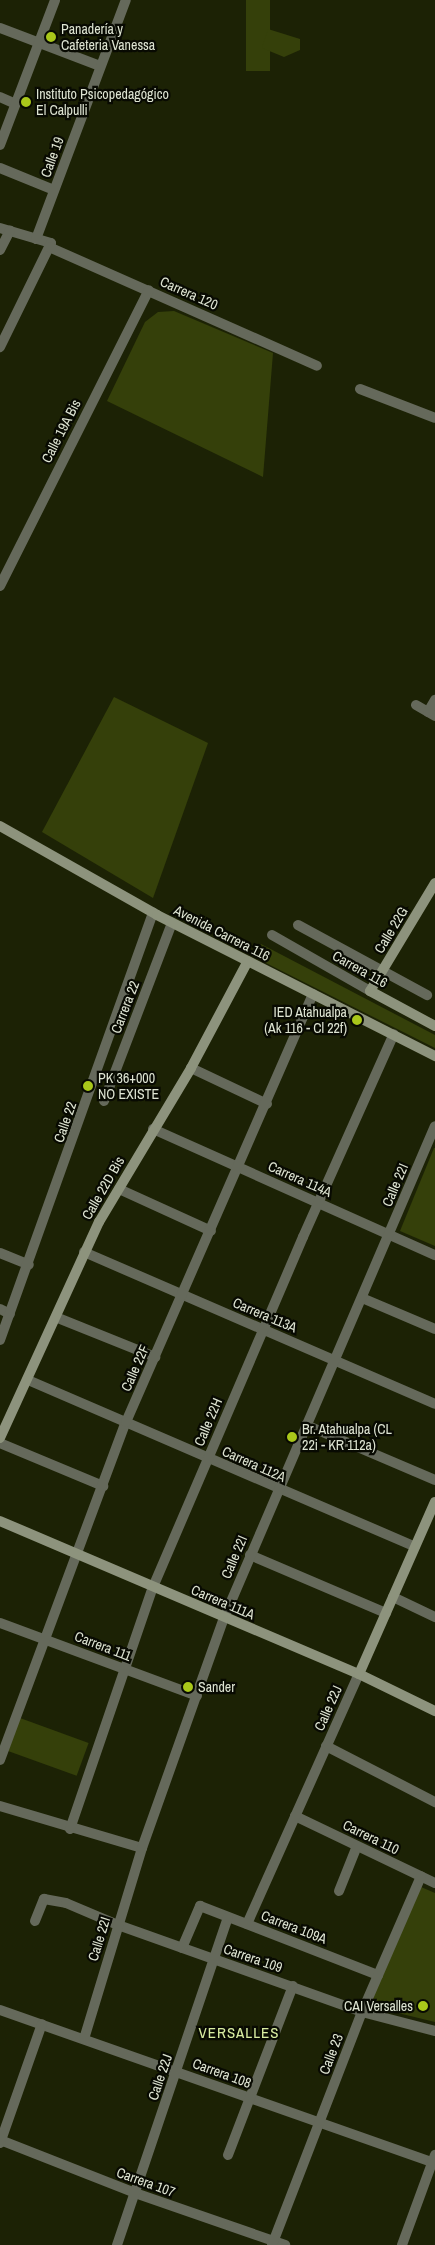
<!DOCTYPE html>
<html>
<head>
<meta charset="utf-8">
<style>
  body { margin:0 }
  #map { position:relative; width:435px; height:2245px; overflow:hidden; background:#1c2205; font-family:"Archivo Narrow",sans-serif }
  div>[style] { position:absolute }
  .green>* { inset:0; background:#35400a; transform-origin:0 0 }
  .street>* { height:10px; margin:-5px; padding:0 5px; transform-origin:5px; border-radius:5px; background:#65695b }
  .secondary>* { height:10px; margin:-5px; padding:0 5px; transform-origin:5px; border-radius:5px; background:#8d937d }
  .dots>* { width:14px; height:14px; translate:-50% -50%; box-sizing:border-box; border:2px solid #080a02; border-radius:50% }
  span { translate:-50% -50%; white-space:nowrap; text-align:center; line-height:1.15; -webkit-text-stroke:4.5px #080a02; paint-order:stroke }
  .poi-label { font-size:14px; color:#dee4d2 }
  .left { translate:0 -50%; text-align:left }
  .right { translate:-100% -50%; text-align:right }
  .street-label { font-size:14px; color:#dee4d2 }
  .neighbourhood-label { font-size:15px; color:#d9eda1; letter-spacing:1px }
</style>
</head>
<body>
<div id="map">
  <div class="green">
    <div style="left:246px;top:0;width:24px;height:71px"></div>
    <div style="clip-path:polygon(268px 29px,300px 39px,300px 50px,284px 57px,262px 48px)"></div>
    <div style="clip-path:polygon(174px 311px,273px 353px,263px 477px,107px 401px,145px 322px,158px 312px)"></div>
    <div style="clip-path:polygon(114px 697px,208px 743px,153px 898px,42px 832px)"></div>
    <div style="clip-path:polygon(261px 944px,435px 1035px,435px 1048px,252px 956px)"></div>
    <div style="clip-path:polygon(434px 1148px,435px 1148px,435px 1246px,400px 1231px)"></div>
    <div style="left:20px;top:1718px;width:73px;height:35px;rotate:20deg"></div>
    <div style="clip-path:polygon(421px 1887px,435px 1893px,435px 2022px,369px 2006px)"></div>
  </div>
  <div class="street">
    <div style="left:0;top:28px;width:107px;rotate:20.8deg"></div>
    <div style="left:0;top:97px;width:17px;rotate:24deg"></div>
    <div style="left:0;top:145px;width:155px;rotate:-69.2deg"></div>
    <div style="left:0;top:168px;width:58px;rotate:22.2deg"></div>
    <div style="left:0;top:228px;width:53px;rotate:16.4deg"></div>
    <div style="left:51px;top:243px;width:116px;rotate:116.1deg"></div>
    <div style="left:36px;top:239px;width:255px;rotate:-69.4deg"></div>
    <div style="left:49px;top:247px;width:293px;rotate:23.9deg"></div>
    <div style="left:0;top:250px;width:22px;rotate:-63deg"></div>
    <div style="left:360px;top:389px;width:80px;rotate:21.1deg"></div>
    <div style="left:0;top:586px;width:331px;rotate:-63.3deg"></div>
    <div style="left:416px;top:705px;width:22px;rotate:30deg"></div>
    <div style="left:428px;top:712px;width:14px;rotate:-60deg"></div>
    <div style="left:298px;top:925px;width:147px;rotate:28.5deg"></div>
    <div style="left:272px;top:935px;width:113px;rotate:29.7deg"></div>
    <div style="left:191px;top:1068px;width:84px;rotate:25.3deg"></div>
    <div style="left:104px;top:1101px;width:191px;rotate:-69.1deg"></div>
    <div style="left:153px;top:1129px;width:309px;rotate:24.1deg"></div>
    <div style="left:119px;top:1189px;width:101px;rotate:24.5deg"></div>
    <div style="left:84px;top:1252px;width:382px;rotate:23.4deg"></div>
    <div style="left:0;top:1253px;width:31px;rotate:22deg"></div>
    <div style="left:362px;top:1298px;width:79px;rotate:23deg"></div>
    <div style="left:0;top:1309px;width:11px;rotate:27deg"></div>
    <div style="left:58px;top:1318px;width:105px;rotate:21.9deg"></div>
    <div style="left:0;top:1340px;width:454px;rotate:-70.3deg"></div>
    <div style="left:28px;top:1380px;width:421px;rotate:23.3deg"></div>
    <div style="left:306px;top:1425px;width:140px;rotate:23.1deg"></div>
    <div style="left:0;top:1443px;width:112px;rotate:22.7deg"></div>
    <div style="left:250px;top:1555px;width:148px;rotate:23.1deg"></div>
    <div style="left:393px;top:1597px;width:47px;rotate:25.5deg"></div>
    <div style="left:0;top:1623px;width:210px;rotate:20.3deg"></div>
    <div style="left:326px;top:1746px;width:123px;rotate:27.2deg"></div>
    <div style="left:0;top:1760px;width:361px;rotate:-69.6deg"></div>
    <div style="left:126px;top:1422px;width:467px;rotate:-66.4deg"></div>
    <div style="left:0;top:1806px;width:148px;rotate:16.5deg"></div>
    <div style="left:295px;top:1816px;width:155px;rotate:25.6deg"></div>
    <div style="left:70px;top:1829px;width:256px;rotate:-71.1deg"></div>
    <div style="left:153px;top:1587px;width:381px;rotate:-66.8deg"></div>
    <div style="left:303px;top:1237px;width:222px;rotate:-65.9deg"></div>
    <div style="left:339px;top:1891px;width:48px;rotate:-68.2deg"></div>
    <div style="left:35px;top:1921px;width:24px;rotate:-68deg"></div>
    <div style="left:44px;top:1899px;width:22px;rotate:10deg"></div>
    <div style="left:66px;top:1903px;width:56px;rotate:22.9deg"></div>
    <div style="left:118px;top:1925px;width:259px;rotate:19.6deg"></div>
    <div style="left:362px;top:2012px;width:75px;rotate:14.6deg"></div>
    <div style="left:247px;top:1924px;width:274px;rotate:-65.9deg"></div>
    <div style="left:182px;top:1948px;width:46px;rotate:-66.8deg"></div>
    <div style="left:200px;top:1906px;width:191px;rotate:21.2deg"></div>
    <div style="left:0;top:2010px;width:461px;rotate:19.4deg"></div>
    <div style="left:84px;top:2039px;width:200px;rotate:-73.1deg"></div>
    <div style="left:142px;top:1848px;width:244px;rotate:-70.4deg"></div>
    <div style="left:224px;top:1618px;width:535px;rotate:-66.79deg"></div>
    <div style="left:0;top:2140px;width:145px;rotate:21.4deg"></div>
    <div style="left:135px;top:2193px;width:159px;rotate:19.1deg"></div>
    <div style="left:0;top:2143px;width:126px;rotate:-70.6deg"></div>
    <div style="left:228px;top:2155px;width:181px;rotate:-69deg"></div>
    <div style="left:117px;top:2245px;width:346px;rotate:-71.3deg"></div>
    <div style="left:272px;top:2245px;width:250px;rotate:-68.9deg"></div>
    <div style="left:362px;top:2012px;width:148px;rotate:-66.5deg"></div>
    <div style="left:402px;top:2245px;width:96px;rotate:-69.9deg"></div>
  </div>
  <div class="secondary">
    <div style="left:0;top:826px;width:180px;rotate:29.5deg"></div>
    <div style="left:157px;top:915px;width:312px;rotate:26.9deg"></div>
    <div style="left:435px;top:883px;width:126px;rotate:121deg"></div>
    <div style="left:370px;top:991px;width:74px;rotate:28.3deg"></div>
    <div style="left:0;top:1438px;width:238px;rotate:-65.4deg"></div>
    <div style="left:99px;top:1222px;width:179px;rotate:-59.1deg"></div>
    <div style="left:191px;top:1068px;width:121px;rotate:-62deg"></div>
    <div style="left:0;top:1521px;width:390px;rotate:23.1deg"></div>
    <div style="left:359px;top:1674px;width:85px;rotate:26deg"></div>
    <div style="left:359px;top:1674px;width:188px;rotate:-66.2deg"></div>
  </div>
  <div class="dots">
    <div style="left:51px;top:37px;background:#a9c71a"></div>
    <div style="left:26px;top:102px;background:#a9c71a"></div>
    <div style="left:357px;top:1020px;background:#a9c71a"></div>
    <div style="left:88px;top:1086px;background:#a9c71a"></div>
    <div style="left:292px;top:1437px;background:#a9c71a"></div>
    <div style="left:188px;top:1687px;background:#a9c71a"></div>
    <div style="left:423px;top:2006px;background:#a9c71a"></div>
  </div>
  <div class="poi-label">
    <span class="left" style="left:61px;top:37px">Panadería y<br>Cafeteria Vanessa</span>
    <span class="left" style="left:36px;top:102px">Instituto Psicopedagógico<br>El Calpulli</span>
    <span class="right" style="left:347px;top:1020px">IED Atahualpa<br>(Ak 116 - Cl 22f)</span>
    <span class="left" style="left:98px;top:1086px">PK 36+000<br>NO EXISTE</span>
    <span class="left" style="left:302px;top:1437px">Br. Atahualpa (CL<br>22i - KR 112a)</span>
    <span class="left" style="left:198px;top:1687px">Sander</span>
    <span class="right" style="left:413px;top:2006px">CAI Versalles</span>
  </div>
  <div class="street-label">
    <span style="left:52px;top:157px;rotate:-70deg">Calle 19</span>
    <span style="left:189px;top:293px;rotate:24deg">Carrera 120</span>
    <span style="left:61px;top:431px;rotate:-63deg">Calle 19A Bis</span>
    <span style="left:391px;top:930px;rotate:-59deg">Calle 22G</span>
    <span style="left:222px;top:933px;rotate:27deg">Avenida Carrera 116</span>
    <span style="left:360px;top:969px;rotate:29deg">Carrera 116</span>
    <span style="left:125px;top:1007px;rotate:-69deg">Carrera 22</span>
    <span style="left:65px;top:1122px;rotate:-71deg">Calle 22</span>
    <span style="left:300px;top:1179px;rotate:24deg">Carrera 114A</span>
    <span style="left:395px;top:1185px;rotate:-67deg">Calle 22I</span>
    <span style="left:103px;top:1188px;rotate:-60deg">Calle 22D Bis</span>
    <span style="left:265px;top:1315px;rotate:23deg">Carrera 113A</span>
    <span style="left:135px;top:1368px;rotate:-66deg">Calle 22F</span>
    <span style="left:208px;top:1422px;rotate:-67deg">Calle 22H</span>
    <span style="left:254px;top:1464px;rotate:24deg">Carrera 112A</span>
    <span style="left:234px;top:1557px;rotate:-67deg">Calle 22I</span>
    <span style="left:223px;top:1602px;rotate:23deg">Carrera 111A</span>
    <span style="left:103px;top:1646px;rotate:21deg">Carrera 111</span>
    <span style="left:328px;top:1708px;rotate:-66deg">Calle 22J</span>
    <span style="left:371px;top:1837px;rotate:26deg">Carrera 110</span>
    <span style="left:294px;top:1927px;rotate:21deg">Carrera 109A</span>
    <span style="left:99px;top:1939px;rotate:-73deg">Calle 22I</span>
    <span style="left:253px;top:1958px;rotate:19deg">Carrera 109</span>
    <span style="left:331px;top:2054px;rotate:-69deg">Calle 23</span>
    <span style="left:222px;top:2073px;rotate:20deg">Carrera 108</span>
    <span style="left:160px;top:2077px;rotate:-71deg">Calle 22J</span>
    <span style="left:146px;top:2182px;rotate:20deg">Carrera 107</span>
  </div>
  <div class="neighbourhood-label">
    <span style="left:239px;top:2033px">VERSALLES</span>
  </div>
</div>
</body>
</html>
